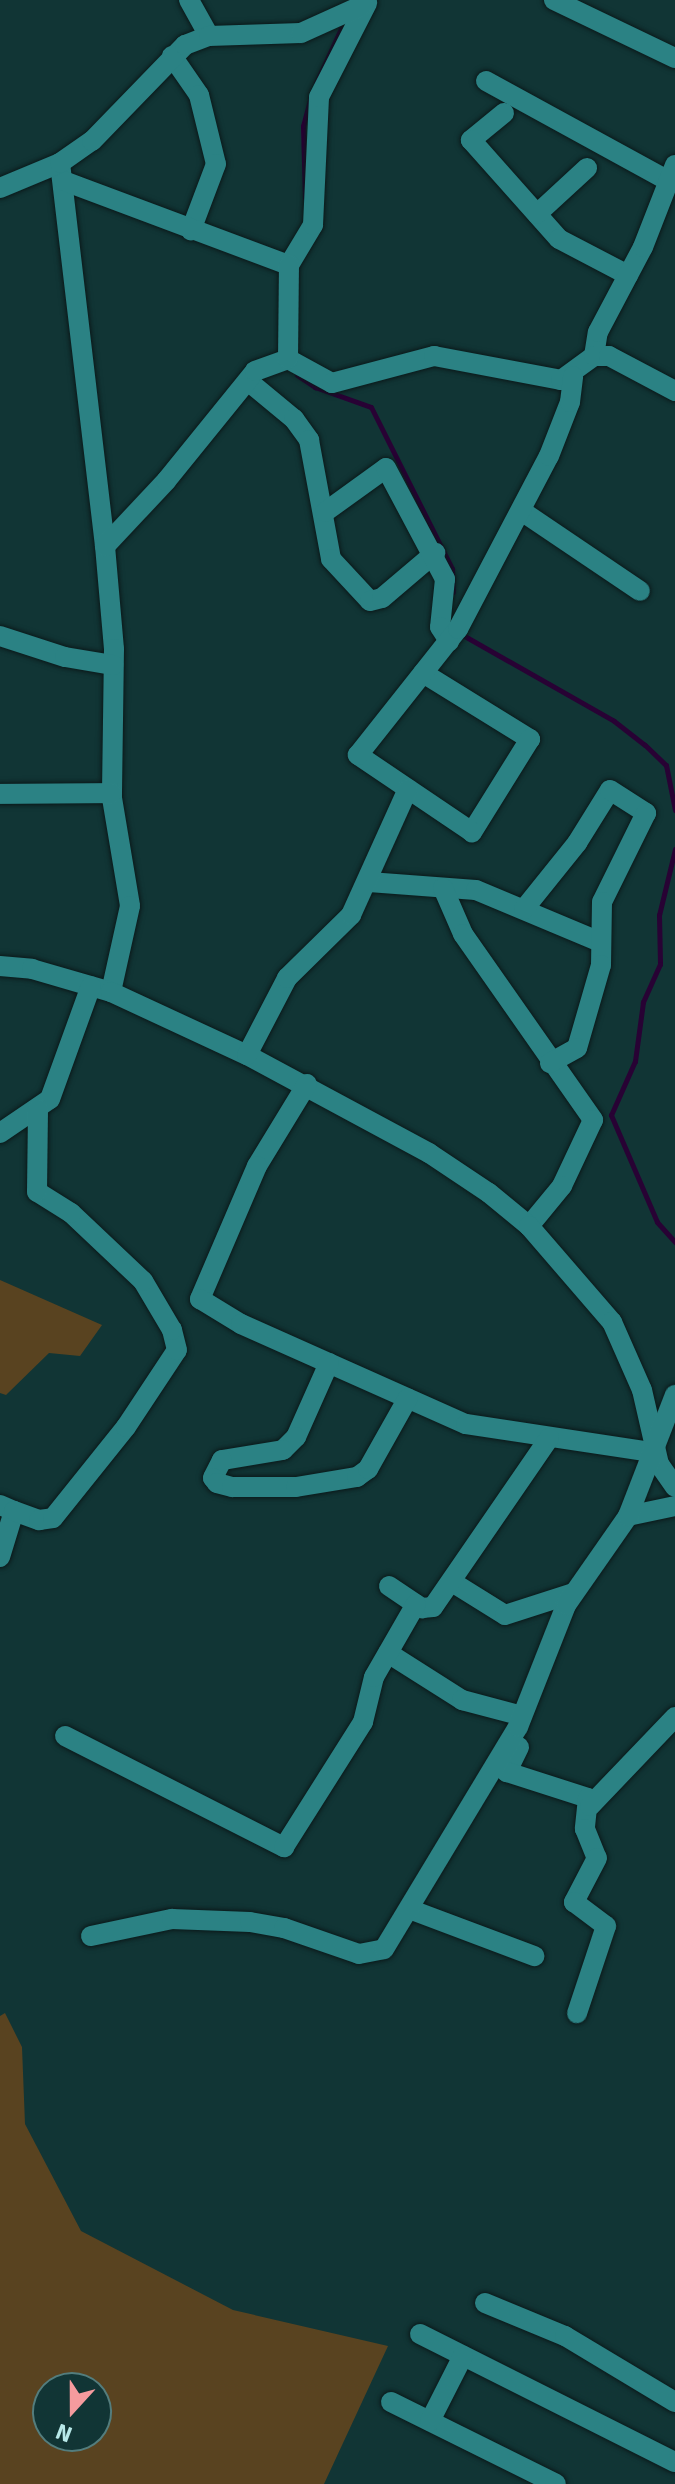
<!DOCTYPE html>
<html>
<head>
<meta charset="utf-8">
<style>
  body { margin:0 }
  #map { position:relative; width:675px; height:2484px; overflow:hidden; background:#113535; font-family:Signika,sans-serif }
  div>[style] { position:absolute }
  .green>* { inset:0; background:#594320 }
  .stream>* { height:5px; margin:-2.5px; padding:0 2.5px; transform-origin:2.5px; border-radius:2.5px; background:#280234 }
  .roads { filter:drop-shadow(0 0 2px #0b191a) drop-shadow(0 0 2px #0b191a) }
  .minor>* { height:20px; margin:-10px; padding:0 10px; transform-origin:10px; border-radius:10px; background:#2b8284 }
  span { translate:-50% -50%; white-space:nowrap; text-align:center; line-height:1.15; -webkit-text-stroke:7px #113535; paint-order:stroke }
  .north { position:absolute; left:32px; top:2372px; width:80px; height:80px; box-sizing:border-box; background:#113535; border:2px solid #537d7d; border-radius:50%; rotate:201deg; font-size:22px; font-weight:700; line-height:32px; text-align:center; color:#b7e8e8 }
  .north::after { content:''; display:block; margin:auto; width:28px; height:36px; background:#f59b9e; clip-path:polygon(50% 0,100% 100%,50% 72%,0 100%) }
</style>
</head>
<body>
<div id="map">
  <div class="green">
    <div style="clip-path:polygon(0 1280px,102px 1325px,80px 1356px,49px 1353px,6px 1395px,0 1393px)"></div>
    <div style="clip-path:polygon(evenodd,5px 2013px,22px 2047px,25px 2124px,81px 2231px,233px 2310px,388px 2346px,324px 2484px,0 2484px,0 2016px,5px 2013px,96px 2388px,96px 2436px,48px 2436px,48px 2388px,96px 2388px)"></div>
  </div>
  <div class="stream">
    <div style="left:316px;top:83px;width:69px;rotate:-65.3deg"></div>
    <div style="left:305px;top:198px;width:72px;rotate:-91.6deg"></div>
    <div style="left:303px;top:126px;width:30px;rotate:-75deg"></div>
    <div style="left:297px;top:375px;width:22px;rotate:34deg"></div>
    <div style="left:315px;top:387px;width:59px;rotate:19.7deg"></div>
    <div style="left:371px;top:407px;width:181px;rotate:63.4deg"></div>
    <div style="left:452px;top:569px;width:23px;rotate:88deg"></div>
    <div style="left:461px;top:634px;width:176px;rotate:29.6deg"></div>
    <div style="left:614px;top:721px;width:39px;rotate:38deg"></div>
    <div style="left:645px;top:745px;width:29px;rotate:44deg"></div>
    <div style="left:666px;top:765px;width:46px;rotate:78.7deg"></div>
    <div style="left:675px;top:849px;width:68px;rotate:103.6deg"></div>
    <div style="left:659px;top:915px;width:49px;rotate:88.8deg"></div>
    <div style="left:660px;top:964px;width:42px;rotate:114.1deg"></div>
    <div style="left:643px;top:1002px;width:60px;rotate:97.7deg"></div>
    <div style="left:635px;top:1061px;width:59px;rotate:114deg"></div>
    <div style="left:611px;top:1115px;width:116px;rotate:66.7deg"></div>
    <div style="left:657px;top:1222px;width:27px;rotate:48deg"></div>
  </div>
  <div class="roads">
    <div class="minor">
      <div style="left:189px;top:0;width:41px;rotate:60.9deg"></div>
      <div style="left:554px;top:0;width:134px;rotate:25.6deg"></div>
      <div style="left:172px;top:56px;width:47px;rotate:55.3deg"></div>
      <div style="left:199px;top:95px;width:71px;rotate:76.2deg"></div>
      <div style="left:216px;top:164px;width:71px;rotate:110.7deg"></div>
      <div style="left:486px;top:81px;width:209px;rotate:28.7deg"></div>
      <div style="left:504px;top:113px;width:43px;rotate:140.7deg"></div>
      <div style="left:471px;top:140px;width:132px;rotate:48.4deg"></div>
      <div style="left:559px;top:239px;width:78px;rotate:27.6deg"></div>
      <div style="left:60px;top:163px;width:386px;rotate:83.3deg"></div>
      <div style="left:105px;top:546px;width:103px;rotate:85deg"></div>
      <div style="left:114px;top:649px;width:149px;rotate:90.8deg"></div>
      <div style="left:112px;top:798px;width:109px;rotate:80.5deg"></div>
      <div style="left:130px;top:906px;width:88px;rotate:102.5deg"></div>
      <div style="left:64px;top:181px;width:240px;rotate:20.5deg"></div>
      <div style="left:289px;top:265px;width:47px;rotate:-59deg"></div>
      <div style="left:313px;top:225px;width:128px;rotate:-87.3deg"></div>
      <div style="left:319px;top:97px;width:106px;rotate:-62.9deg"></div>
      <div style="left:0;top:188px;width:65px;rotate:-22.6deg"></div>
      <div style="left:60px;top:163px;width:39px;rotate:-35deg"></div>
      <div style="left:92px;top:141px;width:134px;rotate:-45.9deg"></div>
      <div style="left:185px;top:45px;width:26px;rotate:-21deg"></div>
      <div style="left:209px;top:36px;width:92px;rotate:-1.9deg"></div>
      <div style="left:301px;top:33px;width:68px;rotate:-24.3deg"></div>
      <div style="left:537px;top:214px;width:68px;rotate:-42.6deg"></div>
      <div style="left:594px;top:356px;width:24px;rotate:-81deg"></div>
      <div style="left:598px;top:332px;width:96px;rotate:-62.1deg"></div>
      <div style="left:643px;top:247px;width:88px;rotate:-68.7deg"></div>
      <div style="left:288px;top:359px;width:50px;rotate:28.6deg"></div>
      <div style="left:332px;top:383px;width:106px;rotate:-14.8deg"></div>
      <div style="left:434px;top:356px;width:129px;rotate:10.7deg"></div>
      <div style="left:561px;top:380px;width:41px;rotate:-36deg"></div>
      <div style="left:594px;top:356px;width:15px"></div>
      <div style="left:609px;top:356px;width:75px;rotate:27.9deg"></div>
      <div style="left:248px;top:381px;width:60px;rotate:39.6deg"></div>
      <div style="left:294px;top:419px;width:26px;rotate:54deg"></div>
      <div style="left:309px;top:440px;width:121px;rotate:79.5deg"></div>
      <div style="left:331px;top:559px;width:57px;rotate:47.1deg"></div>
      <div style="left:370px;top:601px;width:12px;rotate:-14deg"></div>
      <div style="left:382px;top:598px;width:70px;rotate:-40.3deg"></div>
      <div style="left:325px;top:512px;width:75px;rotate:-35.8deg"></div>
      <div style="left:386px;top:468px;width:126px;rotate:62deg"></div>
      <div style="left:445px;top:579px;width:48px;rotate:95.9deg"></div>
      <div style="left:440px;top:627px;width:17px;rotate:57deg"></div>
      <div style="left:523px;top:512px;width:141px;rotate:34deg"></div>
      <div style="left:105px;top:546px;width:89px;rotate:-46.8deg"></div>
      <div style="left:166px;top:481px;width:141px;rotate:-51deg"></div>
      <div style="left:255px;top:371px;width:35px;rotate:-20deg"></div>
      <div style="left:288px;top:359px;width:94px;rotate:-89.4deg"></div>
      <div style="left:0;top:636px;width:68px;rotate:17.9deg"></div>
      <div style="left:65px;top:657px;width:49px;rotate:9.5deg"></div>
      <div style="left:423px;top:673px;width:126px;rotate:31.7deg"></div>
      <div style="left:530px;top:739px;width:110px;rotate:121.9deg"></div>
      <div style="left:472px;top:832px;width:138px;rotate:-146deg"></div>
      <div style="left:358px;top:755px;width:161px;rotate:-51.6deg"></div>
      <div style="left:458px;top:629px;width:195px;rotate:-62.3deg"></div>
      <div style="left:549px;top:456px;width:58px;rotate:-68.7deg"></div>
      <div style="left:570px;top:402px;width:26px;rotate:-83deg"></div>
      <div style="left:0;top:794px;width:112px;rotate:-0.5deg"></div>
      <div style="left:369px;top:882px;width:107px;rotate:4.3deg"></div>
      <div style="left:476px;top:890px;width:132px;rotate:22.7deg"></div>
      <div style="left:443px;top:888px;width:50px;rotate:66.5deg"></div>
      <div style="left:463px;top:934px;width:227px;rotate:55deg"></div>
      <div style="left:593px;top:1120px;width:73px;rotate:115.2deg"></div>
      <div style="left:562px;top:1186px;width:52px;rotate:129.5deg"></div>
      <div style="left:524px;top:909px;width:85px;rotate:-51.2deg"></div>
      <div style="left:577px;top:843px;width:62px;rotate:-58.1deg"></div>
      <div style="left:610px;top:790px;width:43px;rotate:32.6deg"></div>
      <div style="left:646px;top:813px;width:99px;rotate:116.3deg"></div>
      <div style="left:602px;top:902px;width:63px;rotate:90.9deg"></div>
      <div style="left:601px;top:965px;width:86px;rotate:106.1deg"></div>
      <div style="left:577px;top:1048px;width:31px;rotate:151deg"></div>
      <div style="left:0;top:966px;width:32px;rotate:5deg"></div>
      <div style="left:32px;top:969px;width:82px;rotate:16.2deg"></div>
      <div style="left:111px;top:992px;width:150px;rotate:24.9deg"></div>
      <div style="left:247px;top:1055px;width:207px;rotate:28.3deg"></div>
      <div style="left:429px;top:1153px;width:72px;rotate:33.7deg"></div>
      <div style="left:489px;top:1193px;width:52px;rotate:39.5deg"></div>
      <div style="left:529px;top:1226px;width:127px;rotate:49.2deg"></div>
      <div style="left:612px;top:1322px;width:74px;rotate:66.2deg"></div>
      <div style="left:642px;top:1390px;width:76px;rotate:77.1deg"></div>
      <div style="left:659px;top:1464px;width:28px;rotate:55deg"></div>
      <div style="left:247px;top:1055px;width:87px;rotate:-62.5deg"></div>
      <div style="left:287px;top:978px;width:90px;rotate:-44.5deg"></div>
      <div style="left:351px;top:915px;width:138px;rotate:-65.7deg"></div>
      <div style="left:307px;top:1084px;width:96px;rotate:121.4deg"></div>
      <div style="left:257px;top:1166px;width:145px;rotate:113.2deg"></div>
      <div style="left:200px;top:1299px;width:48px;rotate:31.4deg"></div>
      <div style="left:241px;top:1324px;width:246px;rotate:24deg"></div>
      <div style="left:466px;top:1424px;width:188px;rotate:8.6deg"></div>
      <div style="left:0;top:1133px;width:60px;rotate:-34.2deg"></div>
      <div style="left:50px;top:1099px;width:120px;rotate:-70.1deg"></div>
      <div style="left:329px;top:1363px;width:81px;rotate:114deg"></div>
      <div style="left:296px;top:1437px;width:18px;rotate:135deg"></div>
      <div style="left:283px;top:1450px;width:62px;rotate:170.7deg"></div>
      <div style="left:222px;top:1460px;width:20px;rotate:117deg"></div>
      <div style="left:213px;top:1478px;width:6px;rotate:51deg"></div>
      <div style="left:217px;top:1483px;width:16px;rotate:15deg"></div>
      <div style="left:232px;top:1487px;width:64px"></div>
      <div style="left:296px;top:1487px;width:62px;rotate:-9.3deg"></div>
      <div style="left:357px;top:1477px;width:14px;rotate:-36deg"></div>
      <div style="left:368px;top:1469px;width:81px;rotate:-60.6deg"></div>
      <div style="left:0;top:1505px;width:15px;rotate:23deg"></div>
      <div style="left:14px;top:1511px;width:48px;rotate:106.9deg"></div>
      <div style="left:14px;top:1511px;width:27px;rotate:20deg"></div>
      <div style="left:39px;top:1520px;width:14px;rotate:-8deg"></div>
      <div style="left:53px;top:1518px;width:117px;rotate:-51.3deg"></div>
      <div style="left:126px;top:1427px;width:92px;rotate:-56.5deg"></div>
      <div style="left:177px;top:1350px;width:21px;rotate:-104deg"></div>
      <div style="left:172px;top:1330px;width:57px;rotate:-120.6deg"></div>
      <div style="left:143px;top:1281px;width:99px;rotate:-136.6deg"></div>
      <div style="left:71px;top:1213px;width:40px;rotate:-148deg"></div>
      <div style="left:37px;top:1192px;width:83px;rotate:-89.3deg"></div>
      <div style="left:628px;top:1516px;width:48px;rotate:-12deg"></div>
      <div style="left:452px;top:1582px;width:62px;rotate:31.9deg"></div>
      <div style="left:505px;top:1615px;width:71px;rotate:-17.9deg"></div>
      <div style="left:389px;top:1586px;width:40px;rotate:34deg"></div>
      <div style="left:422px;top:1608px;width:11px;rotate:-5deg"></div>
      <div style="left:433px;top:1607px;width:205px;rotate:-55.5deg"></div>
      <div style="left:388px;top:1653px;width:88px;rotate:32.4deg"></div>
      <div style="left:462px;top:1700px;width:62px;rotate:14.9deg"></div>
      <div style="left:65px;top:1736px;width:246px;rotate:26.9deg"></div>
      <div style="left:284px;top:1847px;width:148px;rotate:-57.7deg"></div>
      <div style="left:363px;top:1722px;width:46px;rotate:-76.3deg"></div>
      <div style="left:374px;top:1677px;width:84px;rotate:-60.1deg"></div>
      <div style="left:519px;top:1747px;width:28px;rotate:116deg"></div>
      <div style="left:507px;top:1772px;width:85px;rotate:17.8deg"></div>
      <div style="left:588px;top:1798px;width:31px;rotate:96deg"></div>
      <div style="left:585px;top:1829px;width:31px;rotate:68deg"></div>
      <div style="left:597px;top:1858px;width:50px;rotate:117.6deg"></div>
      <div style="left:574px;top:1902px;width:40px;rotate:37deg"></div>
      <div style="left:606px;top:1926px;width:92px;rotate:108.4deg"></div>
      <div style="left:590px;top:1806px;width:123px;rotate:-46.3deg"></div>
      <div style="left:409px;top:1909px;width:134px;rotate:20.6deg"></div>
      <div style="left:91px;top:1936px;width:83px;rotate:-11.9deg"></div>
      <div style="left:172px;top:1919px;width:78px;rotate:2.2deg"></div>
      <div style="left:250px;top:1922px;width:35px;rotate:10deg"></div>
      <div style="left:284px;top:1928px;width:79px;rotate:19.1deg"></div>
      <div style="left:359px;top:1954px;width:25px;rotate:-11deg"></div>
      <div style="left:384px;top:1949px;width:259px;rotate:-58.9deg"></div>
      <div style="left:518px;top:1727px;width:131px;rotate:-68.5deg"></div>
      <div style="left:566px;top:1605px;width:108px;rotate:-55.1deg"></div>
      <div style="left:628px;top:1516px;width:130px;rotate:-68.8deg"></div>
      <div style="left:485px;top:2303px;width:87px;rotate:22.4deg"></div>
      <div style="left:565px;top:2336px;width:128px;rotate:31deg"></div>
      <div style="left:420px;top:2334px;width:285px;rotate:26.7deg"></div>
      <div style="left:391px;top:2402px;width:184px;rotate:26.4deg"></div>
      <div style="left:430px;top:2421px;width:73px;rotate:-63.1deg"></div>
    </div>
  </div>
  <div class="north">N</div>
</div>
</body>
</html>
